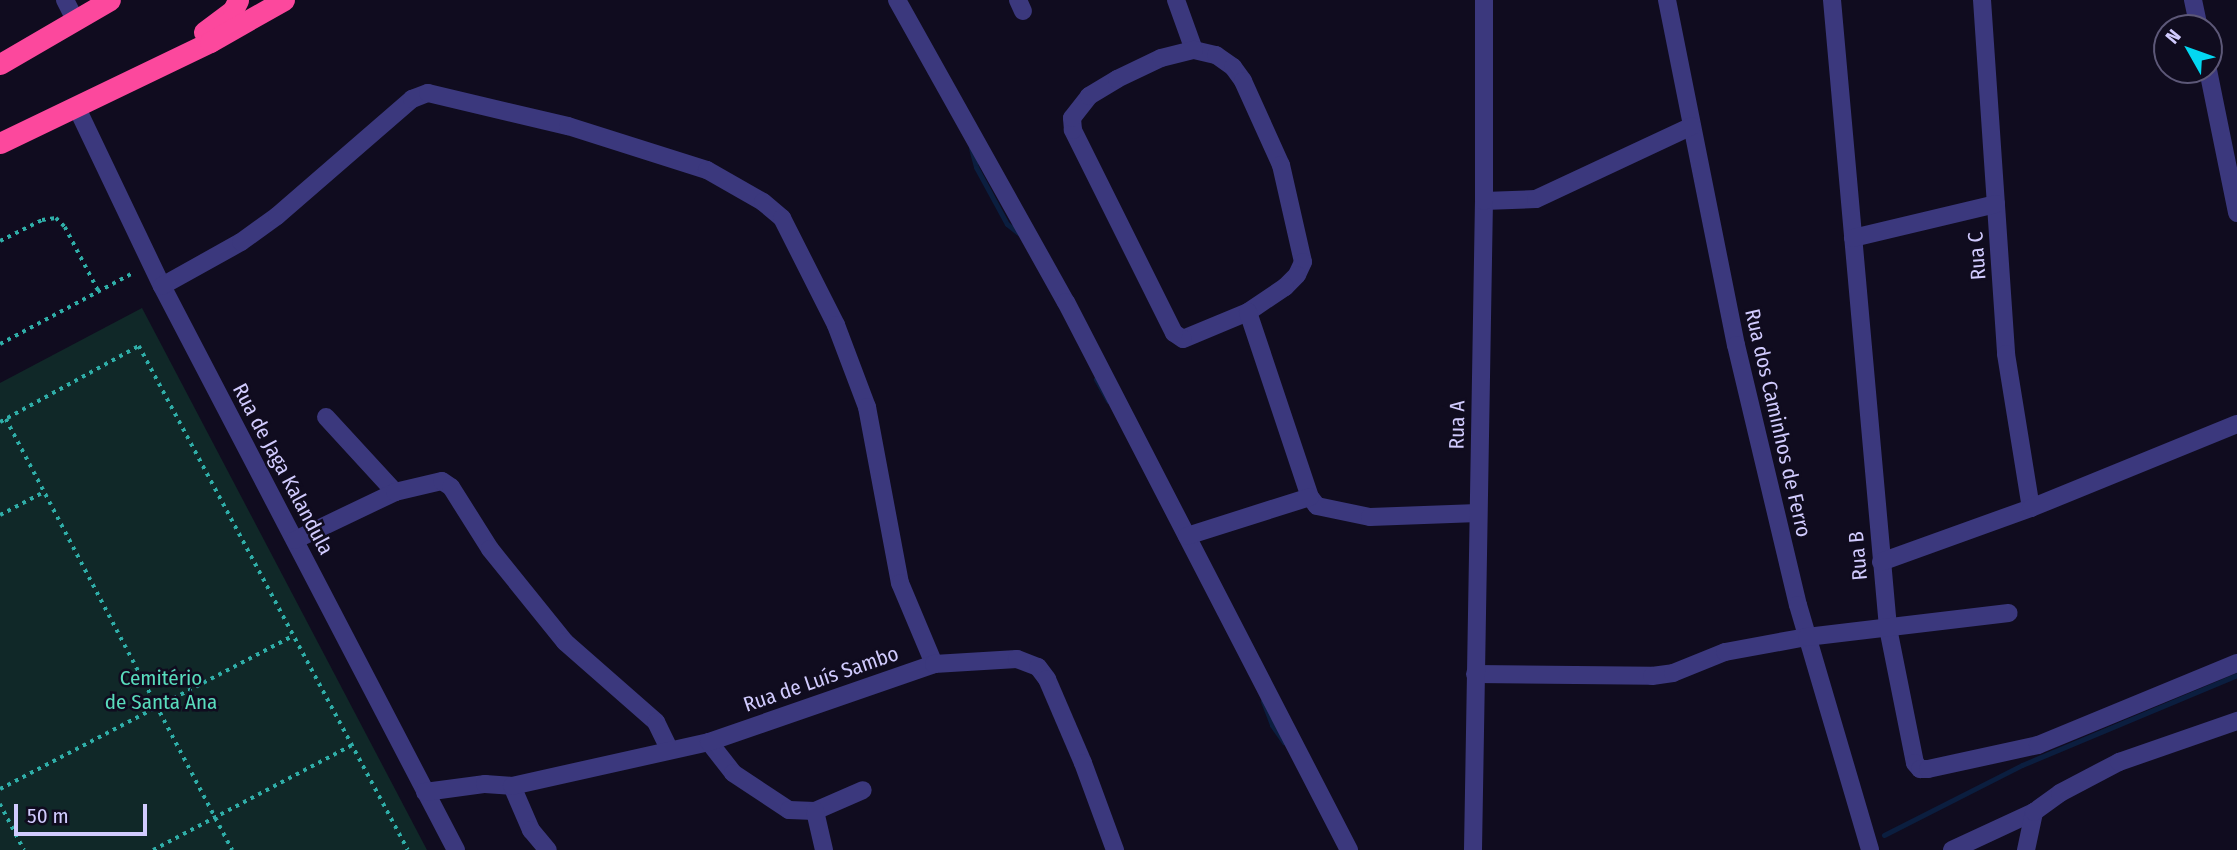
<!DOCTYPE html>
<html>
<head>
<meta charset="utf-8">
<style>
  body { margin:0 }
  #map { position:relative; width:2237px; height:850px; overflow:hidden; background:#100c1f; font-family:"Fira Sans Condensed",sans-serif }
  div>[style] { position:absolute }
  .green>* { inset:0; background:#102828 }
  .stream>* { height:5px; margin:-2.5px; padding:0 2.5px; transform-origin:2.5px; border-radius:2.5px; background:#0b1e3f }
  .path>* { height:3.5px; margin-top:-1.75px; transform-origin:0; background:repeating-linear-gradient(90deg,#2faea8 0 3.5px,transparent 0 8.5px) }
  .minor>* { height:18px; margin:-9px; padding:0 9px; transform-origin:9px; border-radius:9px; background:#3b387d }
  .highway>* { height:21px; margin:-10.5px; padding:0 10.5px; transform-origin:10.5px; border-radius:10.5px; background:#fc489d }
  span { translate:-50% -50%; white-space:nowrap; text-align:center; line-height:1.15; -webkit-text-stroke:5px #100c1f; paint-order:stroke }
  .street-label { font-size:21px; color:#d1cbfe }
  .park-label { font-size:21px; color:#59dcbd }
  .north { position:absolute; left:2153px; top:14px; width:70px; height:70px; box-sizing:border-box; background:#100c1f; border:2px solid #5d5878; border-radius:50%; rotate:310deg; font-size:19px; font-weight:700; line-height:28px; text-align:center; color:#d1cbfe }
  .north::after { content:''; display:block; margin:auto; width:24px; height:32px; background:#03d8f1; clip-path:polygon(50% 0,100% 100%,50% 72%,0 100%) }
  .scale { position:absolute; left:14px; top:804px; width:133px; height:32px; box-sizing:border-box; border:4px solid #d1cbfe; border-top:0; padding-left:9px; font-size:21px; line-height:24px; white-space:nowrap; color:#d1cbfe; -webkit-text-stroke:5px #100c1f; paint-order:stroke }
</style>
</head>
<body>
<div id="map">
  <div class="green">
    <div style="clip-path:polygon(142px 308px,427px 850px,0 850px,0 383px)"></div>
  </div>
  <div class="stream">
    <div style="left:971px;top:148px;width:20px;rotate:75deg"></div>
    <div style="left:976px;top:167px;width:65px;rotate:61.5deg"></div>
    <div style="left:1007px;top:224px;width:18px;rotate:38deg"></div>
    <div style="left:1096px;top:379px;width:25px;rotate:61deg"></div>
    <div style="left:1263px;top:701px;width:26px;rotate:69deg"></div>
    <div style="left:1272px;top:725px;width:21px;rotate:55deg"></div>
    <div style="left:1884px;top:835px;width:155px;rotate:-26.9deg"></div>
    <div style="left:2022px;top:765px;width:233px;rotate:-22.7deg"></div>
  </div>
  <div class="path">
    <div style="left:0;top:241px;width:47px;rotate:-26.6deg"></div>
    <div style="left:42px;top:220px;width:14px;rotate:-8deg"></div>
    <div style="left:56px;top:218px;width:13px;rotate:45deg"></div>
    <div style="left:65px;top:227px;width:73px;rotate:62.4deg"></div>
    <div style="left:0;top:344px;width:149px;rotate:-28.1deg"></div>
    <div style="left:6px;top:419px;width:487px;rotate:62.3deg"></div>
    <div style="left:0;top:422px;width:158px;rotate:-28.7deg"></div>
    <div style="left:139px;top:346px;width:571px;rotate:61.91deg"></div>
    <div style="left:0;top:515px;width:50px;rotate:-27.6deg"></div>
    <div style="left:0;top:789px;width:331px;rotate:-27.6deg"></div>
    <div style="left:0;top:804px;width:52px;rotate:62.4deg"></div>
    <div style="left:153px;top:850px;width:225px;rotate:-27.8deg"></div>
  </div>
  <div class="minor">
    <div style="left:65px;top:0;width:22px;rotate:63deg"></div>
    <div style="left:897px;top:0;width:346px;rotate:60.8deg"></div>
    <div style="left:1066px;top:302px;width:617px;rotate:62.69deg"></div>
    <div style="left:1018px;top:0;width:12px;rotate:66deg"></div>
    <div style="left:1176px;top:0;width:53px;rotate:70.2deg"></div>
    <div style="left:1667px;top:0;width:352px;rotate:78.7deg"></div>
    <div style="left:1736px;top:345px;width:267px;rotate:76.6deg"></div>
    <div style="left:1798px;top:605px;width:255px;rotate:73.6deg"></div>
    <div style="left:1832px;top:0;width:630px;rotate:84.9deg"></div>
    <div style="left:1888px;top:628px;width:138px;rotate:78.7deg"></div>
    <div style="left:1915px;top:763px;width:8px;rotate:50deg"></div>
    <div style="left:1920px;top:769px;width:8px"></div>
    <div style="left:1928px;top:769px;width:113px;rotate:-12.3deg"></div>
    <div style="left:2038px;top:745px;width:215px;rotate:-22.4deg"></div>
    <div style="left:1982px;top:0;width:355px;rotate:86.1deg"></div>
    <div style="left:2006px;top:354px;width:156px;rotate:80.8deg"></div>
    <div style="left:2193px;top:0;width:29px;rotate:78deg"></div>
    <div style="left:1194px;top:50px;width:23px;rotate:13deg"></div>
    <div style="left:1216px;top:55px;width:21px;rotate:35deg"></div>
    <div style="left:1233px;top:67px;width:17px;rotate:54deg"></div>
    <div style="left:1243px;top:81px;width:92px;rotate:65.7deg"></div>
    <div style="left:1281px;top:165px;width:99px;rotate:77.2deg"></div>
    <div style="left:1303px;top:262px;width:14px;rotate:115deg"></div>
    <div style="left:1297px;top:275px;width:17px;rotate:135deg"></div>
    <div style="left:1285px;top:287px;width:45px;rotate:146deg"></div>
    <div style="left:1248px;top:312px;width:70px;rotate:157.4deg"></div>
    <div style="left:1183px;top:339px;width:11px;rotate:-146deg"></div>
    <div style="left:1174px;top:333px;width:227px;rotate:-116.5deg"></div>
    <div style="left:1073px;top:130px;width:12px;rotate:-95deg"></div>
    <div style="left:1072px;top:118px;width:28px;rotate:-52deg"></div>
    <div style="left:1089px;top:96px;width:33px;rotate:-31deg"></div>
    <div style="left:1117px;top:79px;width:49px;rotate:-25.5deg"></div>
    <div style="left:1161px;top:58px;width:34px;rotate:-14deg"></div>
    <div style="left:2208px;top:70px;width:146px;rotate:78.5deg"></div>
    <div style="left:76px;top:106px;width:199px;rotate:64.5deg"></div>
    <div style="left:162px;top:286px;width:636px;rotate:62.47deg"></div>
    <div style="left:1484px;top:201px;width:52px;rotate:-2.2deg"></div>
    <div style="left:1536px;top:199px;width:172px;rotate:-25.1deg"></div>
    <div style="left:1853px;top:238px;width:147px;rotate:-13.4deg"></div>
    <div style="left:162px;top:286px;width:90px;rotate:-29.1deg"></div>
    <div style="left:241px;top:242px;width:44px;rotate:-35.8deg"></div>
    <div style="left:277px;top:216px;width:179px;rotate:-40.9deg"></div>
    <div style="left:412px;top:99px;width:17px;rotate:-21deg"></div>
    <div style="left:428px;top:93px;width:144px;rotate:13.3deg"></div>
    <div style="left:568px;top:126px;width:146px;rotate:17.6deg"></div>
    <div style="left:707px;top:170px;width:64px;rotate:29.7deg"></div>
    <div style="left:763px;top:202px;width:25px;rotate:40deg"></div>
    <div style="left:782px;top:218px;width:120px;rotate:63.2deg"></div>
    <div style="left:836px;top:325px;width:88px;rotate:69.3deg"></div>
    <div style="left:867px;top:407px;width:179px;rotate:79.4deg"></div>
    <div style="left:900px;top:583px;width:88px;rotate:67.2deg"></div>
    <div style="left:1248px;top:312px;width:195px;rotate:71.5deg"></div>
    <div style="left:1310px;top:497px;width:11px;rotate:52deg"></div>
    <div style="left:1317px;top:506px;width:54px;rotate:11.7deg"></div>
    <div style="left:1370px;top:517px;width:108px;rotate:-2.1deg"></div>
    <div style="left:326px;top:417px;width:102px;rotate:47.4deg"></div>
    <div style="left:1187px;top:536px;width:129px;rotate:-17.6deg"></div>
    <div style="left:295px;top:540px;width:111px;rotate:-25.6deg"></div>
    <div style="left:395px;top:492px;width:48px;rotate:-13.2deg"></div>
    <div style="left:442px;top:481px;width:11px;rotate:34deg"></div>
    <div style="left:451px;top:487px;width:73px;rotate:57.8deg"></div>
    <div style="left:490px;top:549px;width:119px;rotate:51.1deg"></div>
    <div style="left:565px;top:642px;width:121px;rotate:41.3deg"></div>
    <div style="left:656px;top:722px;width:30px;rotate:64deg"></div>
    <div style="left:1881px;top:562px;width:159px;rotate:-19.8deg"></div>
    <div style="left:2031px;top:508px;width:222px;rotate:-22.2deg"></div>
    <div style="left:1475px;top:674px;width:177px;rotate:0.6deg"></div>
    <div style="left:1652px;top:676px;width:21px;rotate:-8deg"></div>
    <div style="left:1673px;top:673px;width:56px;rotate:-22deg"></div>
    <div style="left:1725px;top:652px;width:83px;rotate:-10.4deg"></div>
    <div style="left:1807px;top:637px;width:203px;rotate:-6.8deg"></div>
    <div style="left:709px;top:742px;width:39px;rotate:52deg"></div>
    <div style="left:733px;top:773px;width:67px;rotate:33.5deg"></div>
    <div style="left:789px;top:810px;width:26px;rotate:2deg"></div>
    <div style="left:815px;top:811px;width:52px;rotate:-23.6deg"></div>
    <div style="left:512px;top:786px;width:48px;rotate:66.6deg"></div>
    <div style="left:531px;top:830px;width:26px;rotate:50deg"></div>
    <div style="left:425px;top:792px;width:61px;rotate:-7.6deg"></div>
    <div style="left:485px;top:784px;width:27px;rotate:4deg"></div>
    <div style="left:512px;top:786px;width:202px;rotate:-12.6deg"></div>
    <div style="left:709px;top:742px;width:238px;rotate:-19.1deg"></div>
    <div style="left:934px;top:664px;width:83px;rotate:-3.4deg"></div>
    <div style="left:1017px;top:659px;width:22px;rotate:21deg"></div>
    <div style="left:1038px;top:667px;width:15px;rotate:53deg"></div>
    <div style="left:1047px;top:679px;width:91px;rotate:66.8deg"></div>
    <div style="left:1083px;top:763px;width:93px;rotate:69.8deg"></div>
    <div style="left:815px;top:811px;width:40px;rotate:77deg"></div>
    <div style="left:1473px;top:850px;width:649px;rotate:-89.03deg"></div>
    <div style="left:1484px;top:201px;width:201px;rotate:-90deg"></div>
    <div style="left:1952px;top:850px;width:90px;rotate:-24.9deg"></div>
    <div style="left:2026px;top:850px;width:39px;rotate:-78deg"></div>
    <div style="left:2034px;top:812px;width:32px;rotate:-36deg"></div>
    <div style="left:2060px;top:793px;width:67px;rotate:-27.7deg"></div>
    <div style="left:2119px;top:762px;width:125px;rotate:-19.2deg"></div>
  </div>
  <div class="highway">
    <div style="left:204px;top:32px;width:36px;rotate:-37deg"></div>
    <div style="left:233px;top:10px;width:11px;rotate:-63deg"></div>
    <div style="left:0;top:64px;width:127px;rotate:-30.2deg"></div>
    <div style="left:0;top:143px;width:233px;rotate:-25.7deg"></div>
    <div style="left:210px;top:42px;width:85px;rotate:-29.6deg"></div>
  </div>
  <div class="street-label">
    <span style="left:1977px;top:256px;rotate:-94deg">Rua C</span>
    <span style="left:1778px;top:423px;rotate:77deg">Rua dos Caminhos de Ferro</span>
    <span style="left:1457px;top:425px;rotate:-89deg">Rua A</span>
    <span style="left:283px;top:469px;rotate:62deg">Rua de Jaga Kalandula</span>
    <span style="left:1858px;top:556px;rotate:-95deg">Rua B</span>
    <span style="left:821px;top:679px;rotate:-19deg">Rua de Luís Sambo</span>
  </div>
  <div class="park-label">
    <span style="left:161px;top:690px">Cemitério<br>de Santa Ana</span>
  </div>
  <div class="north">N</div>
  <div class="scale">50 m</div>
</div>
</body>
</html>
